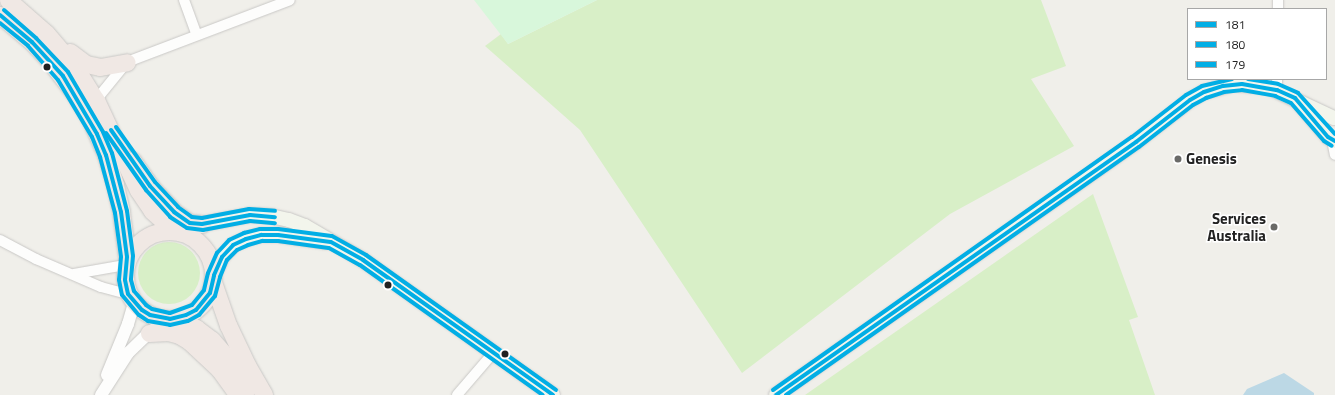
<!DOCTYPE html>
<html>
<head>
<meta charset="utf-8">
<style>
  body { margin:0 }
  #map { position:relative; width:1335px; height:395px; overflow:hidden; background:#f0efea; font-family:"Titillium Web",sans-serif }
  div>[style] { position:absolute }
  .grass>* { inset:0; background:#d8efc7 }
  .round { border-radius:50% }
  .park>* { inset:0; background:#d8f7db }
  .water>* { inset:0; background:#bcd8e5 }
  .roads { filter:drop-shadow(0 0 1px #c9c8c6) drop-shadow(0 0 1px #c9c8c6) }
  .minor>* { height:10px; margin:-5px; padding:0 5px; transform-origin:5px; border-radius:5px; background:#fdfdfc }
  .tertiary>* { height:12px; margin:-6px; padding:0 6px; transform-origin:6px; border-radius:6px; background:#fdfdfc }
  .secondary>* { height:14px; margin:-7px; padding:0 7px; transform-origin:7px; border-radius:7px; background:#f3f5ec }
  .trunk>* { height:17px; margin:-8.5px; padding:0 8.5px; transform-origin:8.5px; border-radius:8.5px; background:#f0e8e4 }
  .trunk>.ring { margin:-8.5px; padding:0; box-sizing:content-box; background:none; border:17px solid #f0e8e4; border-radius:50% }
  .bus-1>* { height:4px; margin:-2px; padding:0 2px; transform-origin:2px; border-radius:2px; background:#02aee5 }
  .bus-2>* { height:4px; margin:-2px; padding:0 2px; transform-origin:2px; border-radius:2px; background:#02aee5 }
  .bus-3>* { height:4px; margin:-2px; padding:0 2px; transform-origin:2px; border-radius:2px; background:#02aee5 }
  .dots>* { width:11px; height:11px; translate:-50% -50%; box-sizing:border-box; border:2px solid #fff; border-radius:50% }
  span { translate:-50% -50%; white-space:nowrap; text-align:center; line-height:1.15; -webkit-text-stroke:3px #fff; paint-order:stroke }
  .poi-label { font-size:15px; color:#222; font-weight:700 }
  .left { translate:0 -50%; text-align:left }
  .right { translate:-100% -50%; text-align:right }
  .legend { position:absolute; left:1187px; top:8px; width:140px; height:72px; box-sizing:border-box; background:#fff; border:1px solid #a7a7a7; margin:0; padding:5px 7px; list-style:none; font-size:12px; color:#222 }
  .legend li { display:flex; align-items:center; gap:8px; height:20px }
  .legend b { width:20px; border:1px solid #a7a7a7 }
</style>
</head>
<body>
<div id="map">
  <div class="grass">
    <div style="clip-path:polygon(597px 0,1041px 0,1066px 66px,1031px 79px,1074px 146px,950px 214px,742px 373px,580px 130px,485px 46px,501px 34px,508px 44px)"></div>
    <div style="clip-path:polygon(1093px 194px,1138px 317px,1129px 320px,1155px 395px,805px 395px)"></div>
    <div class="round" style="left:138px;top:242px;width:62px;height:62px"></div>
  </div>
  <div class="park">
    <div style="clip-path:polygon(474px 0,597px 0,508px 44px)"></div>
  </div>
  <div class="water">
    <div style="clip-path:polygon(1284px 373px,1314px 393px,1314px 395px,1243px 395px,1247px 389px)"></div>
  </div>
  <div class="roads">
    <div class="minor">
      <div style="left:184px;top:0;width:37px;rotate:70deg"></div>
      <div style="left:1278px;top:9px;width:9px;rotate:-90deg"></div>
      <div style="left:1277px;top:90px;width:11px;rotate:-90deg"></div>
      <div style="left:96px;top:100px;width:49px;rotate:-50.8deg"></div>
      <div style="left:127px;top:62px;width:174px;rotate:-20.8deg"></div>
      <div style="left:1332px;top:140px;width:15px;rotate:79deg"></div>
      <div style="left:0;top:240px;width:41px;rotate:27.8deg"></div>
      <div style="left:36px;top:259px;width:71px;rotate:23.3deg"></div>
      <div style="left:101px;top:287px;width:28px;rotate:15deg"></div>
      <div style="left:74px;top:274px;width:52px;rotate:-10deg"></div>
      <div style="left:457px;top:395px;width:57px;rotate:-49.3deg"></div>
    </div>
    <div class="tertiary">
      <div style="left:107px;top:375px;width:55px;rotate:-67.6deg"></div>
      <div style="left:128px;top:324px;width:22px;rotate:-74deg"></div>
      <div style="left:101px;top:395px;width:50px;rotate:-57.3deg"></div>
      <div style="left:128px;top:353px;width:29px;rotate:-44deg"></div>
      <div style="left:149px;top:333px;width:25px;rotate:-34deg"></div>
    </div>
    <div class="secondary">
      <div style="left:1299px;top:103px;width:45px;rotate:49.5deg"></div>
      <div style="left:1328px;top:137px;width:8px;rotate:30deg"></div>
      <div style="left:180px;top:231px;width:23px;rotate:-18deg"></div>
      <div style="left:202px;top:224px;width:49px;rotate:-10.6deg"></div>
      <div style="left:250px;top:215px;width:21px;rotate:3deg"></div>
      <div style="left:271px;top:216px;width:18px;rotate:13deg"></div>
      <div style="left:289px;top:220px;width:17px;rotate:21deg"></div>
      <div style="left:305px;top:226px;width:67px;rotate:30.4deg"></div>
      <div style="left:363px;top:260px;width:233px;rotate:35.4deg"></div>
      <div style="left:214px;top:275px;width:20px;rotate:-66deg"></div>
      <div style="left:222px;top:257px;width:16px;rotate:-47deg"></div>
      <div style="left:233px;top:245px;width:14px;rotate:-25deg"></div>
      <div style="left:246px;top:239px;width:16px;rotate:-15deg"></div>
      <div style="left:261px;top:235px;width:17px"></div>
      <div style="left:278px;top:235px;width:49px;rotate:8.3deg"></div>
      <div style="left:776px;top:395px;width:440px;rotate:-35.1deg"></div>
      <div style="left:1136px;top:142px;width:68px;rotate:-37.9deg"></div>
      <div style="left:1190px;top:100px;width:16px;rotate:-30deg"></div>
      <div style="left:1204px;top:92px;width:30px;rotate:-15deg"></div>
      <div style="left:1233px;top:84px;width:35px;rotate:5deg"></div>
      <div style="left:1268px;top:87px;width:73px;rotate:25.2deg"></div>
    </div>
    <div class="trunk">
      <div style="left:8px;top:0;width:50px;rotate:41deg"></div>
      <div style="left:46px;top:33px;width:45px;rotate:49.5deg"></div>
      <div style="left:75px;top:67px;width:39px;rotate:58deg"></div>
      <div style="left:96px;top:100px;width:99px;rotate:65deg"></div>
      <div style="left:138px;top:190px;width:25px;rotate:56deg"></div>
      <div style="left:152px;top:211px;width:30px;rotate:42deg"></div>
      <div style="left:0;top:15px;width:42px;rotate:40.2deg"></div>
      <div style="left:32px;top:42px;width:25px;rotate:47deg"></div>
      <div style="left:49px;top:60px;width:43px;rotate:52.6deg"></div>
      <div style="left:75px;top:94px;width:31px;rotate:59deg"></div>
      <div style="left:91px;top:121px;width:37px;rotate:66deg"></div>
      <div style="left:106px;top:155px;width:31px;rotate:73deg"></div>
      <div style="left:115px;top:185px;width:28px;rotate:77deg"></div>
      <div style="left:121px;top:212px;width:45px;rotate:82.4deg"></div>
      <div style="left:70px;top:52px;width:20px;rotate:37deg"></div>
      <div style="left:86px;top:64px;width:14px;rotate:12deg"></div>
      <div style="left:100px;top:67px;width:27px;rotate:-10deg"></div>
      <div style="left:132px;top:160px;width:32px;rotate:55deg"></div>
      <div style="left:150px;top:186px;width:35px;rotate:47deg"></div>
      <div style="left:174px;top:212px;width:19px;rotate:35deg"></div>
      <div style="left:190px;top:223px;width:12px;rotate:5deg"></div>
      <div class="ring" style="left:125px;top:231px;width:71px;height:71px"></div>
      <div style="left:213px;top:282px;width:46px;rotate:70.8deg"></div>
      <div style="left:228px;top:325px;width:44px;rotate:64.6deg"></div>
      <div style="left:247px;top:365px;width:34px;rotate:60deg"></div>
      <div style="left:175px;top:319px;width:23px;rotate:23deg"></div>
      <div style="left:196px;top:328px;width:20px;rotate:37deg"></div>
      <div style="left:212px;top:340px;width:20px;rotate:49deg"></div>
      <div style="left:225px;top:355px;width:41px;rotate:59deg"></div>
      <div style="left:149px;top:333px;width:19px;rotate:-3deg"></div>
      <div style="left:168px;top:332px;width:11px;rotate:15deg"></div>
      <div style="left:179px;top:335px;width:12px;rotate:31deg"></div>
      <div style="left:189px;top:341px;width:41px;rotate:43deg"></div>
      <div style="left:219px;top:369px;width:32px;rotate:54deg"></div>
    </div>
  </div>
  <div class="bus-1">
    <div style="left:0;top:15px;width:42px;rotate:40.2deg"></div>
    <div style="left:32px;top:42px;width:46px;rotate:47.6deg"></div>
    <div style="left:63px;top:76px;width:67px;rotate:59.6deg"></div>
    <div style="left:97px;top:134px;width:23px;rotate:67deg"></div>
    <div style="left:106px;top:155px;width:59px;rotate:75.3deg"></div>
    <div style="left:121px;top:212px;width:45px;rotate:82.4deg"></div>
    <div style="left:127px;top:257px;width:23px;rotate:95deg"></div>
    <div style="left:125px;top:280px;width:14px;rotate:78deg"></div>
    <div style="left:128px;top:294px;width:21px;rotate:49deg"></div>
    <div style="left:142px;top:310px;width:9px;rotate:32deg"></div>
    <div style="left:150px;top:315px;width:20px;rotate:11deg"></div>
    <div style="left:170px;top:319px;width:16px;rotate:-14deg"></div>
    <div style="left:186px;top:315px;width:11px;rotate:-27deg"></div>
    <div style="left:196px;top:310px;width:22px;rotate:-51deg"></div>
    <div style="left:210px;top:293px;width:18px;rotate:-77deg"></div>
    <div style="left:214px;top:275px;width:20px;rotate:-66deg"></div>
    <div style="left:222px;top:257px;width:16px;rotate:-47deg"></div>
    <div style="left:233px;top:245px;width:14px;rotate:-25deg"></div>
    <div style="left:246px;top:239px;width:16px;rotate:-15deg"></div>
    <div style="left:261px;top:235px;width:17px"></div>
    <div style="left:278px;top:235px;width:53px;rotate:7.5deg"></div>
    <div style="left:331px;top:242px;width:37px;rotate:29deg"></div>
    <div style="left:363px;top:260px;width:233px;rotate:35.4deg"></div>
    <div style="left:111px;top:130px;width:68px;rotate:55.1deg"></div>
    <div style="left:150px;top:186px;width:35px;rotate:47deg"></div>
    <div style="left:174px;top:212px;width:19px;rotate:35deg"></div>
    <div style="left:190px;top:223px;width:12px;rotate:5deg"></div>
    <div style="left:202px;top:224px;width:49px;rotate:-10.6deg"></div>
    <div style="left:250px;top:215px;width:25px;rotate:5deg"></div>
    <div style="left:776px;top:395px;width:440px;rotate:-35.1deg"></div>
    <div style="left:1136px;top:142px;width:68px;rotate:-37.9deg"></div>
    <div style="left:1190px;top:100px;width:16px;rotate:-30deg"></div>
    <div style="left:1204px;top:92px;width:20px;rotate:-18deg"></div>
    <div style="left:1223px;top:86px;width:19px;rotate:-6deg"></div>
    <div style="left:1242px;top:84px;width:36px;rotate:10deg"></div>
    <div style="left:1277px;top:90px;width:20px;rotate:24deg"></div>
    <div style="left:1295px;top:98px;width:51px;rotate:49.8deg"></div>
    <div style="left:1328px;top:137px;width:8px;rotate:30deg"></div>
  </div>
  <div class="bus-2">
    <div style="left:0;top:23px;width:36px;rotate:39deg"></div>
    <div style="left:28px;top:46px;width:45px;rotate:48.6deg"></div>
    <div style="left:58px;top:80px;width:66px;rotate:59.2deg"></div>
    <div style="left:92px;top:137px;width:22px;rotate:68deg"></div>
    <div style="left:100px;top:157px;width:58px;rotate:75deg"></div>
    <div style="left:115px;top:213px;width:44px;rotate:82.2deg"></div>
    <div style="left:121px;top:257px;width:23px;rotate:95deg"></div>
    <div style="left:119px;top:280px;width:15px;rotate:79deg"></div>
    <div style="left:122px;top:295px;width:26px;rotate:50deg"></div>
    <div style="left:139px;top:315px;width:11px;rotate:34deg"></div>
    <div style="left:148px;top:321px;width:22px;rotate:10deg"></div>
    <div style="left:170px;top:325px;width:18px;rotate:-13deg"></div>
    <div style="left:188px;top:321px;width:13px;rotate:-29deg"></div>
    <div style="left:199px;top:315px;width:25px;rotate:-50deg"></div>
    <div style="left:215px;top:296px;width:20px;rotate:-75deg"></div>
    <div style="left:220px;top:277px;width:18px;rotate:-68deg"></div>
    <div style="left:227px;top:260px;width:14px;rotate:-45deg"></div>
    <div style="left:237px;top:250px;width:12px;rotate:-24deg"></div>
    <div style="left:248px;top:245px;width:15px;rotate:-16deg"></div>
    <div style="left:262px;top:241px;width:16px"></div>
    <div style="left:278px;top:241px;width:51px;rotate:7.8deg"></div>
    <div style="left:329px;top:248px;width:35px;rotate:29deg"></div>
    <div style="left:360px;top:265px;width:224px;rotate:35.4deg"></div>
    <div style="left:106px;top:133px;width:70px;rotate:54.9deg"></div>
    <div style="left:146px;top:190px;width:36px;rotate:48deg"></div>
    <div style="left:170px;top:217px;width:20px;rotate:33deg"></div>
    <div style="left:187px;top:228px;width:16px;rotate:7deg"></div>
    <div style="left:203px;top:230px;width:48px;rotate:-10.8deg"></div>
    <div style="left:250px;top:221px;width:25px;rotate:5deg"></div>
    <div style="left:786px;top:395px;width:431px;rotate:-35.1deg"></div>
    <div style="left:1139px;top:147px;width:68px;rotate:-37.9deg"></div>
    <div style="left:1193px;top:105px;width:15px;rotate:-28deg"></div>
    <div style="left:1206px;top:98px;width:19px;rotate:-18deg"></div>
    <div style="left:1224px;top:92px;width:18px;rotate:-6deg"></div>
    <div style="left:1242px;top:90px;width:34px;rotate:10deg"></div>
    <div style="left:1275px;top:96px;width:17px;rotate:24deg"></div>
    <div style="left:1291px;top:103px;width:50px;rotate:49deg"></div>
    <div style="left:1324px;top:141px;width:9px;rotate:32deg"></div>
  </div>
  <div class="bus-3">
    <div style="left:4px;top:10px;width:43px;rotate:41.2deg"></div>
    <div style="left:36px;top:38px;width:47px;rotate:46.7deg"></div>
    <div style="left:68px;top:72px;width:69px;rotate:59.7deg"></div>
    <div style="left:103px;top:132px;width:23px;rotate:67deg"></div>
    <div style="left:112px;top:153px;width:60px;rotate:75.5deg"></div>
    <div style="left:127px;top:211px;width:45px;rotate:82.4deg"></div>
    <div style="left:133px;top:256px;width:24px;rotate:95deg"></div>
    <div style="left:131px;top:280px;width:11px;rotate:75deg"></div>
    <div style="left:134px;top:291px;width:18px;rotate:49deg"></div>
    <div style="left:146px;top:305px;width:7px;rotate:34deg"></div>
    <div style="left:152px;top:309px;width:18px;rotate:13deg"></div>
    <div style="left:170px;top:313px;width:23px;rotate:-20deg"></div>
    <div style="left:192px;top:305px;width:19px;rotate:-51deg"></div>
    <div style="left:204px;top:290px;width:17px;rotate:-77deg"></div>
    <div style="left:208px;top:273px;width:22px;rotate:-66deg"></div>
    <div style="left:217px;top:253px;width:18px;rotate:-47deg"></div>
    <div style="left:229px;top:240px;width:17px;rotate:-25deg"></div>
    <div style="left:244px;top:233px;width:16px;rotate:-14deg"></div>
    <div style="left:260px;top:229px;width:18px"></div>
    <div style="left:278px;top:229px;width:54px;rotate:7.4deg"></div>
    <div style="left:332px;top:236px;width:39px;rotate:29deg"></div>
    <div style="left:366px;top:255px;width:233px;rotate:35.4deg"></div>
    <div style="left:1248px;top:79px;width:30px;rotate:9deg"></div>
    <div style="left:1278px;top:84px;width:22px;rotate:24deg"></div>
    <div style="left:1298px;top:93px;width:55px;rotate:47.9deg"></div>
    <div style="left:116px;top:127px;width:67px;rotate:54.7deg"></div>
    <div style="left:155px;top:182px;width:34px;rotate:47deg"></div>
    <div style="left:178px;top:207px;width:17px;rotate:36deg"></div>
    <div style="left:192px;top:217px;width:10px;rotate:6deg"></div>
    <div style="left:202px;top:218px;width:48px;rotate:-10.8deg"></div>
    <div style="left:249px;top:209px;width:26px;rotate:4deg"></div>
    <div style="left:773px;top:390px;width:439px;rotate:-35.2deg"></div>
    <div style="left:1132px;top:137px;width:68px;rotate:-37.9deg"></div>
    <div style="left:1186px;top:95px;width:18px;rotate:-29deg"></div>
    <div style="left:1202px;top:86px;width:31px;rotate:-13deg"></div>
  </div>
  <div class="dots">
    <div style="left:47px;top:67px;background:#222"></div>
    <div style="left:1178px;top:159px;background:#6a6a68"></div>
    <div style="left:1274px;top:227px;background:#6a6a68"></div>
    <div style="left:388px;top:285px;background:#222"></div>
    <div style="left:505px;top:354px;background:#222"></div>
  </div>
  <div class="poi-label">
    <span class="left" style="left:1186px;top:159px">Genesis</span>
    <span class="right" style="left:1266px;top:227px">Services<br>Australia</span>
  </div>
  <ul class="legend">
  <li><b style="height:5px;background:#02aee5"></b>181</li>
  <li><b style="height:5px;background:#02aee5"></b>180</li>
  <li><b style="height:5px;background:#02aee5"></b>179</li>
  </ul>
</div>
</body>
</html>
